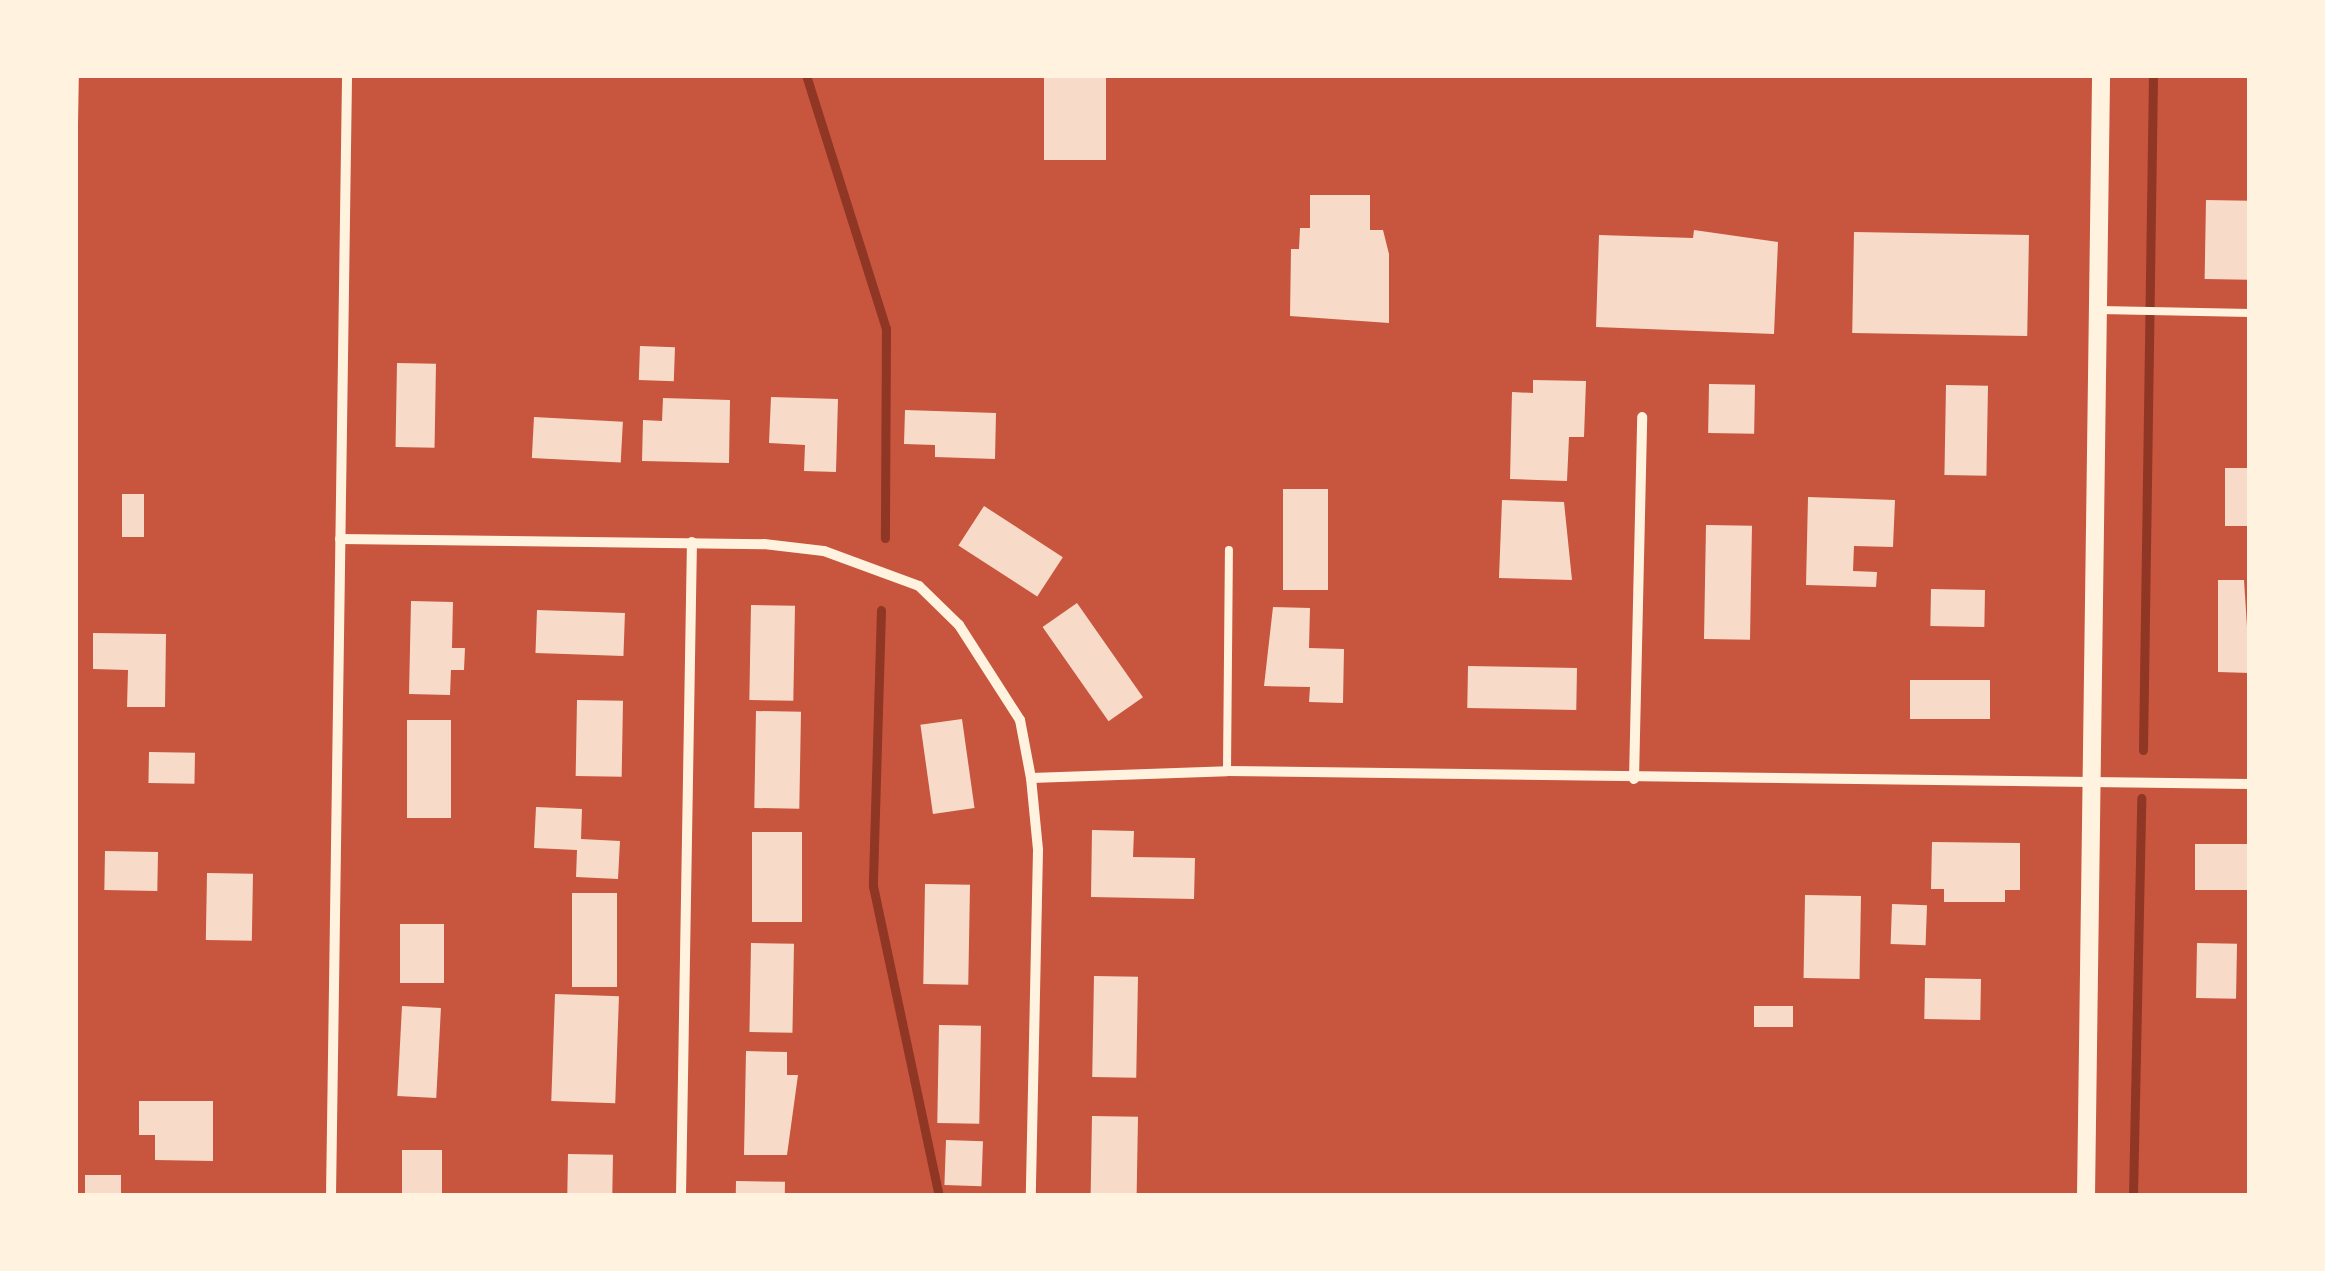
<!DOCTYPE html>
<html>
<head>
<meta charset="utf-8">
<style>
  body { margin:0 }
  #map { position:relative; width:2325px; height:1271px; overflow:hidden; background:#c8553d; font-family:Montserrat,sans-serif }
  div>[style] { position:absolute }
  .stream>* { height:9px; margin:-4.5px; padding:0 4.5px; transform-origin:4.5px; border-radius:4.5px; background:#8f3625 }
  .building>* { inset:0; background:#f7dbc8; transform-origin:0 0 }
  .service>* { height:8px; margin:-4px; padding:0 4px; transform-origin:4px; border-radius:4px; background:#fff3e0 }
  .minor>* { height:10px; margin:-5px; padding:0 5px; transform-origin:5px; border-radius:5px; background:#fff3e0 }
  .tertiary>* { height:18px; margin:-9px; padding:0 9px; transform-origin:9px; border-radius:9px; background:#fff3e0 }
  span { translate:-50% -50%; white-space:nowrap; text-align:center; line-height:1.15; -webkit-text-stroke:8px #fff3e0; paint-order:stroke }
  .frame { position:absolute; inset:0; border:78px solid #fff3e0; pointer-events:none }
</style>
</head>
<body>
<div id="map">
  <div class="stream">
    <div style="left:806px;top:75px;width:265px;rotate:72.5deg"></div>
    <div style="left:886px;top:328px;width:210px;rotate:90.3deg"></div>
    <div style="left:881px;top:610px;width:276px;rotate:91.7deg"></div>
    <div style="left:873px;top:886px;width:317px;rotate:78deg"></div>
    <div style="left:2143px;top:750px;width:675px;rotate:-89.15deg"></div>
    <div style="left:2133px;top:1196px;width:398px;rotate:-88.8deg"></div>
  </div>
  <div class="building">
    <div style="clip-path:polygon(75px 75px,79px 75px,78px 124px,75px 124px)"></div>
    <div style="left:1044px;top:75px;width:62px;height:85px"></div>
    <div style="clip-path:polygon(1310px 195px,1370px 195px,1370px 230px,1383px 230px,1389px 254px,1389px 323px,1290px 316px,1291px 249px,1299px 249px,1300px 228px,1310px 228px)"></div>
    <div style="left:2206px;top:200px;width:44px;height:79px;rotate:1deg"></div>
    <div style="clip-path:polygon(1694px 230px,1778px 242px,1774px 334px,1596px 327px,1599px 235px,1693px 238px)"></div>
    <div style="left:1854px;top:232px;width:175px;height:101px;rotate:1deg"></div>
    <div style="left:640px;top:346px;width:35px;height:34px;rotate:2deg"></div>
    <div style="left:397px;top:363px;width:39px;height:84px;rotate:1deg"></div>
    <div style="clip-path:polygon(1533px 380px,1586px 381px,1584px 437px,1569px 437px,1567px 481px,1510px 479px,1512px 392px,1533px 393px)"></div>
    <div style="left:1709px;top:384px;width:46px;height:49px;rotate:1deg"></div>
    <div style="left:1946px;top:385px;width:42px;height:90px;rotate:1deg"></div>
    <div style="clip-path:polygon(771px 397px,838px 399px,836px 472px,804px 471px,805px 445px,769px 443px)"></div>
    <div style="clip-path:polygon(663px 398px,730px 400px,729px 463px,642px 461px,643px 420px,662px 421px)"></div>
    <div style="clip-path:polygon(905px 410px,996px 413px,995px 459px,935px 457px,935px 445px,904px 444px)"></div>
    <div style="left:534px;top:417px;width:89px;height:41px;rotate:3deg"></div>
    <div style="left:2225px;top:468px;width:25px;height:58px"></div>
    <div style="left:1283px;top:489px;width:45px;height:101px"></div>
    <div style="left:122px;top:494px;width:22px;height:43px"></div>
    <div style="clip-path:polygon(1808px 497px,1895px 500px,1893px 547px,1854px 546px,1853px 571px,1877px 572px,1876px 587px,1806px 585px)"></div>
    <div style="clip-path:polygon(1502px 500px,1564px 502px,1572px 580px,1499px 578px)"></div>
    <div style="left:984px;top:506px;width:94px;height:47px;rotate:33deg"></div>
    <div style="left:1706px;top:525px;width:46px;height:114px;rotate:1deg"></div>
    <div style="clip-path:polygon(2218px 580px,2244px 580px,2250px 673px,2218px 672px)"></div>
    <div style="left:1931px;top:589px;width:54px;height:37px;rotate:1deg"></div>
    <div style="clip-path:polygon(411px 601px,453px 602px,452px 648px,465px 648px,464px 670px,451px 670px,450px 695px,409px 694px)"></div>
    <div style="left:1077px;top:603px;width:115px;height:42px;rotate:55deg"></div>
    <div style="left:751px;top:605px;width:44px;height:95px;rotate:1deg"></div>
    <div style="clip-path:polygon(1273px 607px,1310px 608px,1309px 648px,1344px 649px,1343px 703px,1309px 702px,1310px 687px,1264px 686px)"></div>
    <div style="left:537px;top:610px;width:88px;height:43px;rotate:2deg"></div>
    <div style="clip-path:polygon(93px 633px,166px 634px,165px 707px,127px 707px,128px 670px,93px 669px)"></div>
    <div style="left:1468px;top:666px;width:109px;height:42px;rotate:1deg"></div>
    <div style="left:1910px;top:680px;width:80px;height:39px"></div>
    <div style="left:577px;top:700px;width:46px;height:76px;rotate:1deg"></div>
    <div style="left:756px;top:711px;width:45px;height:97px;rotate:1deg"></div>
    <div style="left:962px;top:719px;width:90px;height:42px;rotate:82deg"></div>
    <div style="left:407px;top:720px;width:44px;height:98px"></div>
    <div style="left:149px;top:752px;width:46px;height:31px;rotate:1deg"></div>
    <div style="clip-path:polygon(536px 807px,582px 809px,581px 839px,620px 841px,618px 879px,576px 877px,577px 850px,534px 848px)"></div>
    <div style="clip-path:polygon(1092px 830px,1134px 831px,1133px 857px,1195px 858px,1194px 899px,1091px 897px)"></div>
    <div style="left:752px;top:832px;width:50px;height:90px"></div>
    <div style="clip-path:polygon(1932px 842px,2020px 843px,2020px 890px,2005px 890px,2005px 902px,1944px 902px,1944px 889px,1931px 889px)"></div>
    <div style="left:2195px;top:844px;width:55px;height:46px"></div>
    <div style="left:105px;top:851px;width:53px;height:39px;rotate:1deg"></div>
    <div style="left:207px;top:873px;width:46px;height:67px;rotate:1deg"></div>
    <div style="left:925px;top:884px;width:45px;height:100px;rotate:1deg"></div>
    <div style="left:572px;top:893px;width:45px;height:94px"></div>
    <div style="left:1805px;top:895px;width:56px;height:83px;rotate:1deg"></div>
    <div style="left:1892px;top:904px;width:35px;height:40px;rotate:2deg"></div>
    <div style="left:400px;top:924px;width:44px;height:59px"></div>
    <div style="left:751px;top:943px;width:43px;height:89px;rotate:1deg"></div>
    <div style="left:2197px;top:943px;width:40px;height:55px;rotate:1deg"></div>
    <div style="left:1094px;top:976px;width:44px;height:101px;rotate:1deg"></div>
    <div style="left:1925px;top:978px;width:56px;height:41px;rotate:1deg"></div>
    <div style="left:555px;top:994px;width:64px;height:107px;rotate:2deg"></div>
    <div style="left:402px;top:1006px;width:39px;height:90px;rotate:3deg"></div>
    <div style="left:1754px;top:1006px;width:39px;height:21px"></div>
    <div style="left:939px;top:1025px;width:42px;height:98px;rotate:1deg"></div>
    <div style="clip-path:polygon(746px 1051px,787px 1052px,787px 1075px,798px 1075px,787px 1155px,744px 1155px)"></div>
    <div style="clip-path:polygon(139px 1101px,213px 1101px,213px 1161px,155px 1160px,155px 1135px,139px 1135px)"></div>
    <div style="left:1092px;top:1116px;width:46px;height:80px;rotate:1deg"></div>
    <div style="left:946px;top:1140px;width:37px;height:45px;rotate:2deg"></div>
    <div style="left:402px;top:1150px;width:40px;height:46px"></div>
    <div style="left:568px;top:1154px;width:45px;height:42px;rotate:1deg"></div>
    <div style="left:85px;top:1175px;width:36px;height:21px"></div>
    <div style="left:736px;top:1181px;width:49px;height:15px;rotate:1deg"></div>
  </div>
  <div class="service">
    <div style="left:2100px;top:310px;width:150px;rotate:1.1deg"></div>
    <div style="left:1227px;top:771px;width:221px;rotate:-89.5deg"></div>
  </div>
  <div class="minor">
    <div style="left:340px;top:539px;width:424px;rotate:0.7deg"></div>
    <div style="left:764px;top:544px;width:60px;rotate:6.7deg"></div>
    <div style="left:824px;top:551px;width:101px;rotate:20.2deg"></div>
    <div style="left:919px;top:586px;width:56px;rotate:44.3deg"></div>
    <div style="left:959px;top:625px;width:113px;rotate:57.3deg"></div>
    <div style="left:1020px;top:720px;width:59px;rotate:79.3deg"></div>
    <div style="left:1031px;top:778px;width:72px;rotate:84.4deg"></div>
    <div style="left:1038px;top:850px;width:346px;rotate:91.2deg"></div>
    <div style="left:1031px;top:778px;width:196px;rotate:-2deg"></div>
    <div style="left:1227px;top:771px;width:1023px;rotate:0.73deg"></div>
    <div style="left:1634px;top:779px;width:362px;rotate:-88.7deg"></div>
    <div style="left:331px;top:1196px;width:1121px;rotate:-89.18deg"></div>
    <div style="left:681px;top:1196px;width:654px;rotate:-89.04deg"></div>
  </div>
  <div class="tertiary">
    <div style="left:2086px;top:1196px;width:1121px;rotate:-89.23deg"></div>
  </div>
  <div class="frame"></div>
</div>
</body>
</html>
